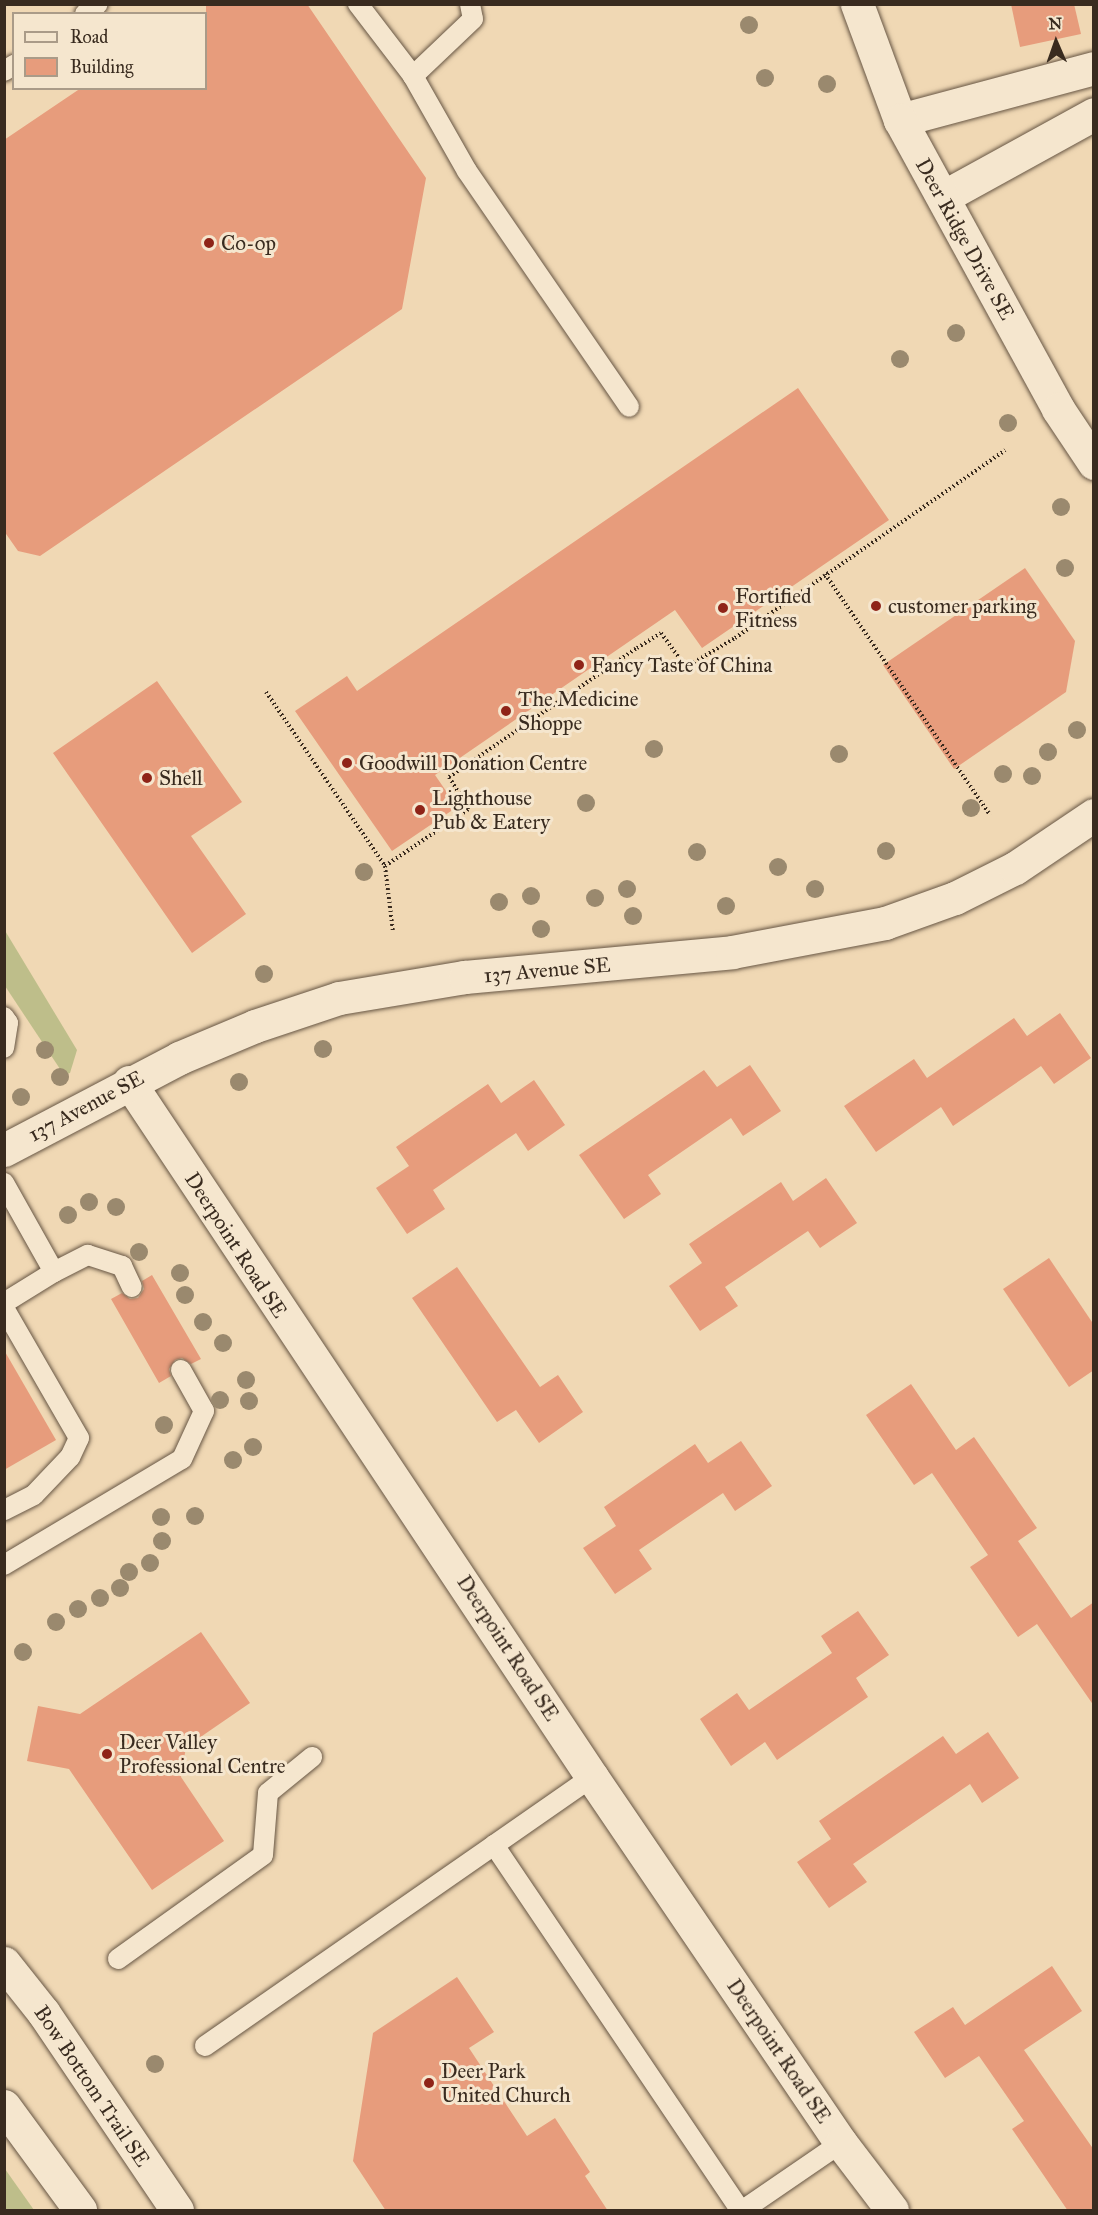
<!DOCTYPE html>
<html>
<head>
<meta charset="utf-8">
<style>
  body { margin:0 }
  #map { position:relative; width:1098px; height:2215px; overflow:hidden; background:#f0d8b4; font-family:"IM FELL Great Primer",serif }
  div>[style] { position:absolute }
  .green>* { inset:0; background:#bebe8a }
  .building>* { inset:0; background:#e79c7c }
  .path>* { height:4px; margin-top:-2px; transform-origin:0; background:repeating-linear-gradient(90deg,#392b1f 0 1.5px,transparent 0 4.5px) }
  .roads { filter:drop-shadow(0 0 2px #675644) drop-shadow(0 0 2px #675644) }
  .service>* { height:20px; margin:-10px; padding:0 10px; transform-origin:10px; border-radius:10px; background:#f5e6ce }
  .minor>* { height:33px; margin:-16.5px; padding:0 16.5px; transform-origin:16.5px; border-radius:16.5px; background:#f5e6ce }
  .tertiary>* { height:33px; margin:-16.5px; padding:0 16.5px; transform-origin:16.5px; border-radius:16.5px; background:#f5e6ce }
  .secondary>* { height:33px; margin:-16.5px; padding:0 16.5px; transform-origin:16.5px; border-radius:16.5px; background:#f5e6ce }
  .trees>* { width:18px; height:18px; margin:-9px; border-radius:50%; background:#9a896e }
  .dots>* { width:16px; height:16px; translate:-50% -50%; box-sizing:border-box; border:3px solid #f5e6ce; border-radius:50% }
  span { translate:-50% -50%; white-space:nowrap; text-align:center; line-height:1.15; -webkit-text-stroke:6px #f5e6ce; paint-order:stroke }
  .street-label { font-size:21px; color:#392b1f }
  .poi-label { font-size:21px; color:#392b1f }
  .left { translate:0 -50%; text-align:left }
  .frame { position:absolute; inset:0; border:6px solid #392b1f; pointer-events:none }
  .legend { position:absolute; left:12px; top:12px; width:195px; height:78px; box-sizing:border-box; background:#f5e6ce; border:2px solid #aa9b88; margin:0; padding:8px 10px; list-style:none; font-size:18px; color:#392b1f }
  .legend li { display:flex; align-items:center; gap:12px; height:30px }
  .legend b { width:30px; border:2px solid #aa9b88 }
  .north { position:absolute; left:1026px; top:12px; width:60px; height:60px; -webkit-text-stroke:4px #f5e6ce; paint-order:stroke; rotate:358deg; font-size:16px; font-weight:700; line-height:24px; text-align:center; color:#392b1f }
  .north::after { content:''; display:block; margin:auto; width:21px; height:27px; background:#392b1f; clip-path:polygon(50% 0,100% 100%,50% 72%,0 100%) }
</style>
</head>
<body>
<div id="map">
  <div class="green">
    <div style="clip-path:polygon(4px 929px,77px 1050px,70px 1073px,64px 1075px,5px 986px)"></div>
    <div style="clip-path:polygon(4px 2169px,5px 2169px,34px 2210px,5px 2210px)"></div>
  </div>
  <div class="building">
    <div style="clip-path:polygon(206px 4px,307px 4px,426px 178px,402px 309px,40px 556px,18px 551px,4px 531px,4px 140px,81px 88px,206px 88px)"></div>
    <div style="clip-path:polygon(1011px 4px,1074px 4px,1081px 34px,1020px 47px)"></div>
    <div style="clip-path:polygon(798px 388px,889px 520px,702px 648px,675px 610px,435px 775px,457px 807px,392px 851px,295px 711px,347px 676px,357px 691px)"></div>
    <div style="clip-path:polygon(1025px 568px,1075px 641px,1066px 692px,954px 769px,883px 665px)"></div>
    <div style="clip-path:polygon(157px 681px,242px 802px,191px 836px,246px 914px,192px 953px,53px 753px)"></div>
    <div style="clip-path:polygon(1060px 1013px,1091px 1058px,1054px 1084px,1041px 1066px,953px 1126px,941px 1107px,876px 1152px,844px 1106px,914px 1059px,927px 1078px,1014px 1018px,1027px 1036px)"></div>
    <div style="clip-path:polygon(750px 1065px,781px 1111px,743px 1136px,731px 1118px,648px 1175px,661px 1194px,624px 1219px,579px 1155px,704px 1070px,717px 1087px)"></div>
    <div style="clip-path:polygon(534px 1080px,565px 1125px,528px 1151px,516px 1133px,433px 1190px,445px 1209px,407px 1234px,376px 1188px,409px 1166px,396px 1147px,488px 1084px,501px 1103px)"></div>
    <div style="clip-path:polygon(826px 1178px,857px 1223px,820px 1248px,808px 1231px,725px 1287px,738px 1306px,700px 1331px,669px 1286px,702px 1263px,689px 1244px,781px 1182px,793px 1201px)"></div>
    <div style="clip-path:polygon(1049px 1258px,1094px 1325px,1094px 1370px,1069px 1387px,1003px 1289px)"></div>
    <div style="clip-path:polygon(457px 1267px,540px 1387px,558px 1375px,583px 1412px,539px 1443px,516px 1410px,497px 1422px,412px 1298px)"></div>
    <div style="clip-path:polygon(152px 1275px,201px 1359px,191px 1364px,182px 1358px,175px 1360px,169px 1369px,171px 1376px,159px 1383px,111px 1299px,122px 1293px,130px 1299px,138px 1298px,144px 1289px,142px 1281px)"></div>
    <div style="clip-path:polygon(4px 1350px,56px 1440px,4px 1470px)"></div>
    <div style="clip-path:polygon(911px 1384px,956px 1450px,974px 1437px,1037px 1528px,1018px 1541px,1071px 1618px,1094px 1602px,1094px 1706px,1037px 1624px,1018px 1637px,970px 1567px,988px 1555px,932px 1473px,914px 1485px,866px 1415px)"></div>
    <div style="clip-path:polygon(741px 1441px,772px 1486px,735px 1511px,723px 1493px,639px 1550px,652px 1569px,615px 1594px,583px 1548px,616px 1526px,604px 1507px,695px 1444px,708px 1463px)"></div>
    <div style="clip-path:polygon(858px 1611px,889px 1655px,856px 1678px,868px 1697px,777px 1760px,765px 1742px,731px 1766px,700px 1719px,737px 1693px,749px 1710px,832px 1653px,821px 1636px)"></div>
    <div style="clip-path:polygon(201px 1632px,250px 1703px,186px 1747px,181px 1777px,224px 1841px,152px 1890px,69px 1769px,27px 1761px,38px 1706px,80px 1714px)"></div>
    <div style="clip-path:polygon(988px 1732px,1019px 1778px,982px 1803px,970px 1784px,853px 1864px,867px 1882px,829px 1908px,797px 1862px,831px 1839px,819px 1821px,943px 1736px,956px 1754px)"></div>
    <div style="clip-path:polygon(1052px 1966px,1082px 2011px,1024px 2050px,1094px 2150px,1094px 2211px,1068px 2211px,1012px 2129px,1024px 2121px,979px 2056px,945px 2078px,914px 2032px,953px 2007px,965px 2025px)"></div>
    <div style="clip-path:polygon(457px 1977px,494px 2032px,469px 2048px,527px 2136px,555px 2118px,590px 2172px,585px 2176px,608px 2211px,386px 2211px,353px 2161px,373px 2033px)"></div>
  </div>
  <div class="path">
    <div style="left:825px;top:574px;width:292px;rotate:55.6deg"></div>
    <div style="left:266px;top:692px;width:211px;rotate:55.6deg"></div>
    <div style="left:385px;top:866px;width:66px;rotate:83.1deg"></div>
    <div style="left:385px;top:866px;width:102px;rotate:-34.2deg"></div>
    <div style="left:469px;top:809px;width:38px;rotate:-122deg"></div>
    <div style="left:449px;top:777px;width:228px;rotate:-34.5deg"></div>
    <div style="left:637px;top:648px;width:28px;rotate:-32deg"></div>
    <div style="left:661px;top:633px;width:42px;rotate:53.7deg"></div>
    <div style="left:686px;top:667px;width:57px;rotate:-30.6deg"></div>
    <div style="left:735px;top:638px;width:329px;rotate:-34.8deg"></div>
  </div>
  <div class="roads">
    <div class="service">
      <div style="left:358px;top:4px;width:91px;rotate:52.6deg"></div>
      <div style="left:470px;top:4px;width:15px;rotate:79deg"></div>
      <div style="left:473px;top:19px;width:83px;rotate:136.5deg"></div>
      <div style="left:413px;top:76px;width:109px;rotate:60.4deg"></div>
      <div style="left:467px;top:171px;width:286px;rotate:55.5deg"></div>
      <div style="left:85px;top:14px;width:16px;rotate:-38deg"></div>
      <div style="left:4px;top:71px;width:12px;rotate:-31deg"></div>
      <div style="left:4px;top:1017px;width:7px;rotate:56deg"></div>
      <div style="left:8px;top:1023px;width:25px;rotate:99deg"></div>
      <div style="left:4px;top:1183px;width:102px;rotate:60.7deg"></div>
      <div style="left:54px;top:1272px;width:59px;rotate:148.2deg"></div>
      <div style="left:54px;top:1272px;width:38px;rotate:-27deg"></div>
      <div style="left:88px;top:1255px;width:36px;rotate:18deg"></div>
      <div style="left:122px;top:1266px;width:23px;rotate:65deg"></div>
      <div style="left:4px;top:1308px;width:150px;rotate:60deg"></div>
      <div style="left:79px;top:1438px;width:21px;rotate:115deg"></div>
      <div style="left:70px;top:1457px;width:52px;rotate:133.5deg"></div>
      <div style="left:34px;top:1495px;width:34px;rotate:153deg"></div>
      <div style="left:4px;top:1565px;width:207px;rotate:-30.8deg"></div>
      <div style="left:182px;top:1459px;width:53px;rotate:-65.4deg"></div>
      <div style="left:204px;top:1411px;width:47px;rotate:-119.3deg"></div>
      <div style="left:592px;top:1777px;width:119px;rotate:145.2deg"></div>
      <div style="left:494px;top:1845px;width:440px;rotate:56deg"></div>
      <div style="left:118px;top:1959px;width:178px;rotate:-35.6deg"></div>
      <div style="left:263px;top:1855px;width:62px;rotate:-85.4deg"></div>
      <div style="left:268px;top:1793px;width:57px;rotate:-39.3deg"></div>
      <div style="left:205px;top:2046px;width:352px;rotate:-34.8deg"></div>
      <div style="left:743px;top:2210px;width:119px;rotate:-34.4deg"></div>
    </div>
    <div class="minor">
      <div style="left:900px;top:120px;width:201px;rotate:-15deg"></div>
      <div style="left:943px;top:197px;width:172px;rotate:-28.8deg"></div>
      <div style="left:129px;top:1082px;width:835px;rotate:56.33deg"></div>
      <div style="left:592px;top:1777px;width:443px;rotate:55.8deg"></div>
      <div style="left:841px;top:2143px;width:84px;rotate:52.7deg"></div>
    </div>
    <div class="tertiary">
      <div style="left:857px;top:4px;width:124px;rotate:69.7deg"></div>
      <div style="left:900px;top:120px;width:329px;rotate:61.3deg"></div>
      <div style="left:1058px;top:409px;width:65px;rotate:56.3deg"></div>
      <div style="left:4px;top:1150px;width:198px;rotate:-27.7deg"></div>
      <div style="left:179px;top:1058px;width:82px;rotate:-22.8deg"></div>
      <div style="left:255px;top:1026px;width:89px;rotate:-18.4deg"></div>
      <div style="left:339px;top:998px;width:128px;rotate:-9.5deg"></div>
      <div style="left:465px;top:977px;width:268px;rotate:-5.3deg"></div>
      <div style="left:732px;top:952px;width:156px;rotate:-10.7deg"></div>
      <div style="left:885px;top:923px;width:74px;rotate:-19.7deg"></div>
      <div style="left:955px;top:898px;width:67px;rotate:-26.6deg"></div>
      <div style="left:1015px;top:868px;width:95px;rotate:-33.9deg"></div>
    </div>
    <div class="secondary">
      <div style="left:4px;top:1963px;width:63px;rotate:51.5deg"></div>
      <div style="left:43px;top:2012px;width:239px;rotate:55.9deg"></div>
      <div style="left:4px;top:2106px;width:129px;rotate:53.8deg"></div>
    </div>
  </div>
  <div class="trees">
    <div style="left:749px;top:25px"></div>
    <div style="left:765px;top:78px"></div>
    <div style="left:827px;top:84px"></div>
    <div style="left:956px;top:333px"></div>
    <div style="left:900px;top:359px"></div>
    <div style="left:1008px;top:423px"></div>
    <div style="left:1061px;top:507px"></div>
    <div style="left:1065px;top:568px"></div>
    <div style="left:1077px;top:730px"></div>
    <div style="left:654px;top:749px"></div>
    <div style="left:1048px;top:752px"></div>
    <div style="left:839px;top:754px"></div>
    <div style="left:1003px;top:774px"></div>
    <div style="left:1032px;top:776px"></div>
    <div style="left:586px;top:803px"></div>
    <div style="left:971px;top:808px"></div>
    <div style="left:886px;top:851px"></div>
    <div style="left:697px;top:852px"></div>
    <div style="left:778px;top:867px"></div>
    <div style="left:364px;top:872px"></div>
    <div style="left:627px;top:889px"></div>
    <div style="left:815px;top:889px"></div>
    <div style="left:531px;top:896px"></div>
    <div style="left:595px;top:898px"></div>
    <div style="left:499px;top:902px"></div>
    <div style="left:726px;top:906px"></div>
    <div style="left:633px;top:916px"></div>
    <div style="left:541px;top:929px"></div>
    <div style="left:264px;top:974px"></div>
    <div style="left:323px;top:1049px"></div>
    <div style="left:45px;top:1050px"></div>
    <div style="left:60px;top:1077px"></div>
    <div style="left:239px;top:1082px"></div>
    <div style="left:21px;top:1097px"></div>
    <div style="left:89px;top:1202px"></div>
    <div style="left:116px;top:1207px"></div>
    <div style="left:68px;top:1215px"></div>
    <div style="left:139px;top:1252px"></div>
    <div style="left:180px;top:1273px"></div>
    <div style="left:185px;top:1295px"></div>
    <div style="left:203px;top:1322px"></div>
    <div style="left:223px;top:1343px"></div>
    <div style="left:246px;top:1380px"></div>
    <div style="left:220px;top:1400px"></div>
    <div style="left:249px;top:1401px"></div>
    <div style="left:164px;top:1425px"></div>
    <div style="left:253px;top:1447px"></div>
    <div style="left:233px;top:1460px"></div>
    <div style="left:195px;top:1516px"></div>
    <div style="left:161px;top:1517px"></div>
    <div style="left:162px;top:1541px"></div>
    <div style="left:150px;top:1563px"></div>
    <div style="left:129px;top:1572px"></div>
    <div style="left:120px;top:1588px"></div>
    <div style="left:100px;top:1598px"></div>
    <div style="left:78px;top:1609px"></div>
    <div style="left:56px;top:1622px"></div>
    <div style="left:23px;top:1652px"></div>
    <div style="left:155px;top:2064px"></div>
  </div>
  <div class="dots">
    <div style="left:209px;top:243px;background:#8f2418"></div>
    <div style="left:876px;top:606px;background:#8f2418"></div>
    <div style="left:723px;top:608px;background:#8f2418"></div>
    <div style="left:579px;top:665px;background:#8f2418"></div>
    <div style="left:506px;top:711px;background:#8f2418"></div>
    <div style="left:347px;top:763px;background:#8f2418"></div>
    <div style="left:147px;top:778px;background:#8f2418"></div>
    <div style="left:420px;top:810px;background:#8f2418"></div>
    <div style="left:107px;top:1754px;background:#8f2418"></div>
    <div style="left:429px;top:2083px;background:#8f2418"></div>
  </div>
  <div class="street-label">
    <span style="left:965px;top:239px;rotate:61deg">Deer Ridge Drive SE</span>
    <span style="left:547px;top:970px;rotate:-5deg">137 Avenue SE</span>
    <span style="left:86px;top:1106px;rotate:-28deg">137 Avenue SE</span>
    <span style="left:236px;top:1245px;rotate:57deg">Deerpoint Road SE</span>
    <span style="left:508px;top:1648px;rotate:57deg">Deerpoint Road SE</span>
    <span style="left:779px;top:2051px;rotate:56deg">Deerpoint Road SE</span>
    <span style="left:92px;top:2086px;rotate:56deg">Bow Bottom Trail SE</span>
  </div>
  <div class="poi-label">
    <span class="left" style="left:221px;top:243px">Co-op</span>
    <span class="left" style="left:735px;top:608px">Fortified<br>Fitness</span>
    <span class="left" style="left:888px;top:606px">customer parking</span>
    <span class="left" style="left:591px;top:665px">Fancy Taste of China</span>
    <span class="left" style="left:518px;top:711px">The Medicine<br>Shoppe</span>
    <span class="left" style="left:359px;top:763px">Goodwill Donation Centre</span>
    <span class="left" style="left:159px;top:778px">Shell</span>
    <span class="left" style="left:432px;top:810px">Lighthouse<br>Pub &amp; Eatery</span>
    <span class="left" style="left:119px;top:1754px">Deer Valley<br>Professional Centre</span>
    <span class="left" style="left:441px;top:2083px">Deer Park<br>United Church</span>
  </div>
  <div class="frame"></div>
  <ul class="legend">
  <li><b style="height:8px;background:#f5e6ce"></b>Road</li>
  <li><b style="height:16px;background:#e79c7c"></b>Building</li>
  </ul>
  <div class="north">N</div>
</div>
</body>
</html>
